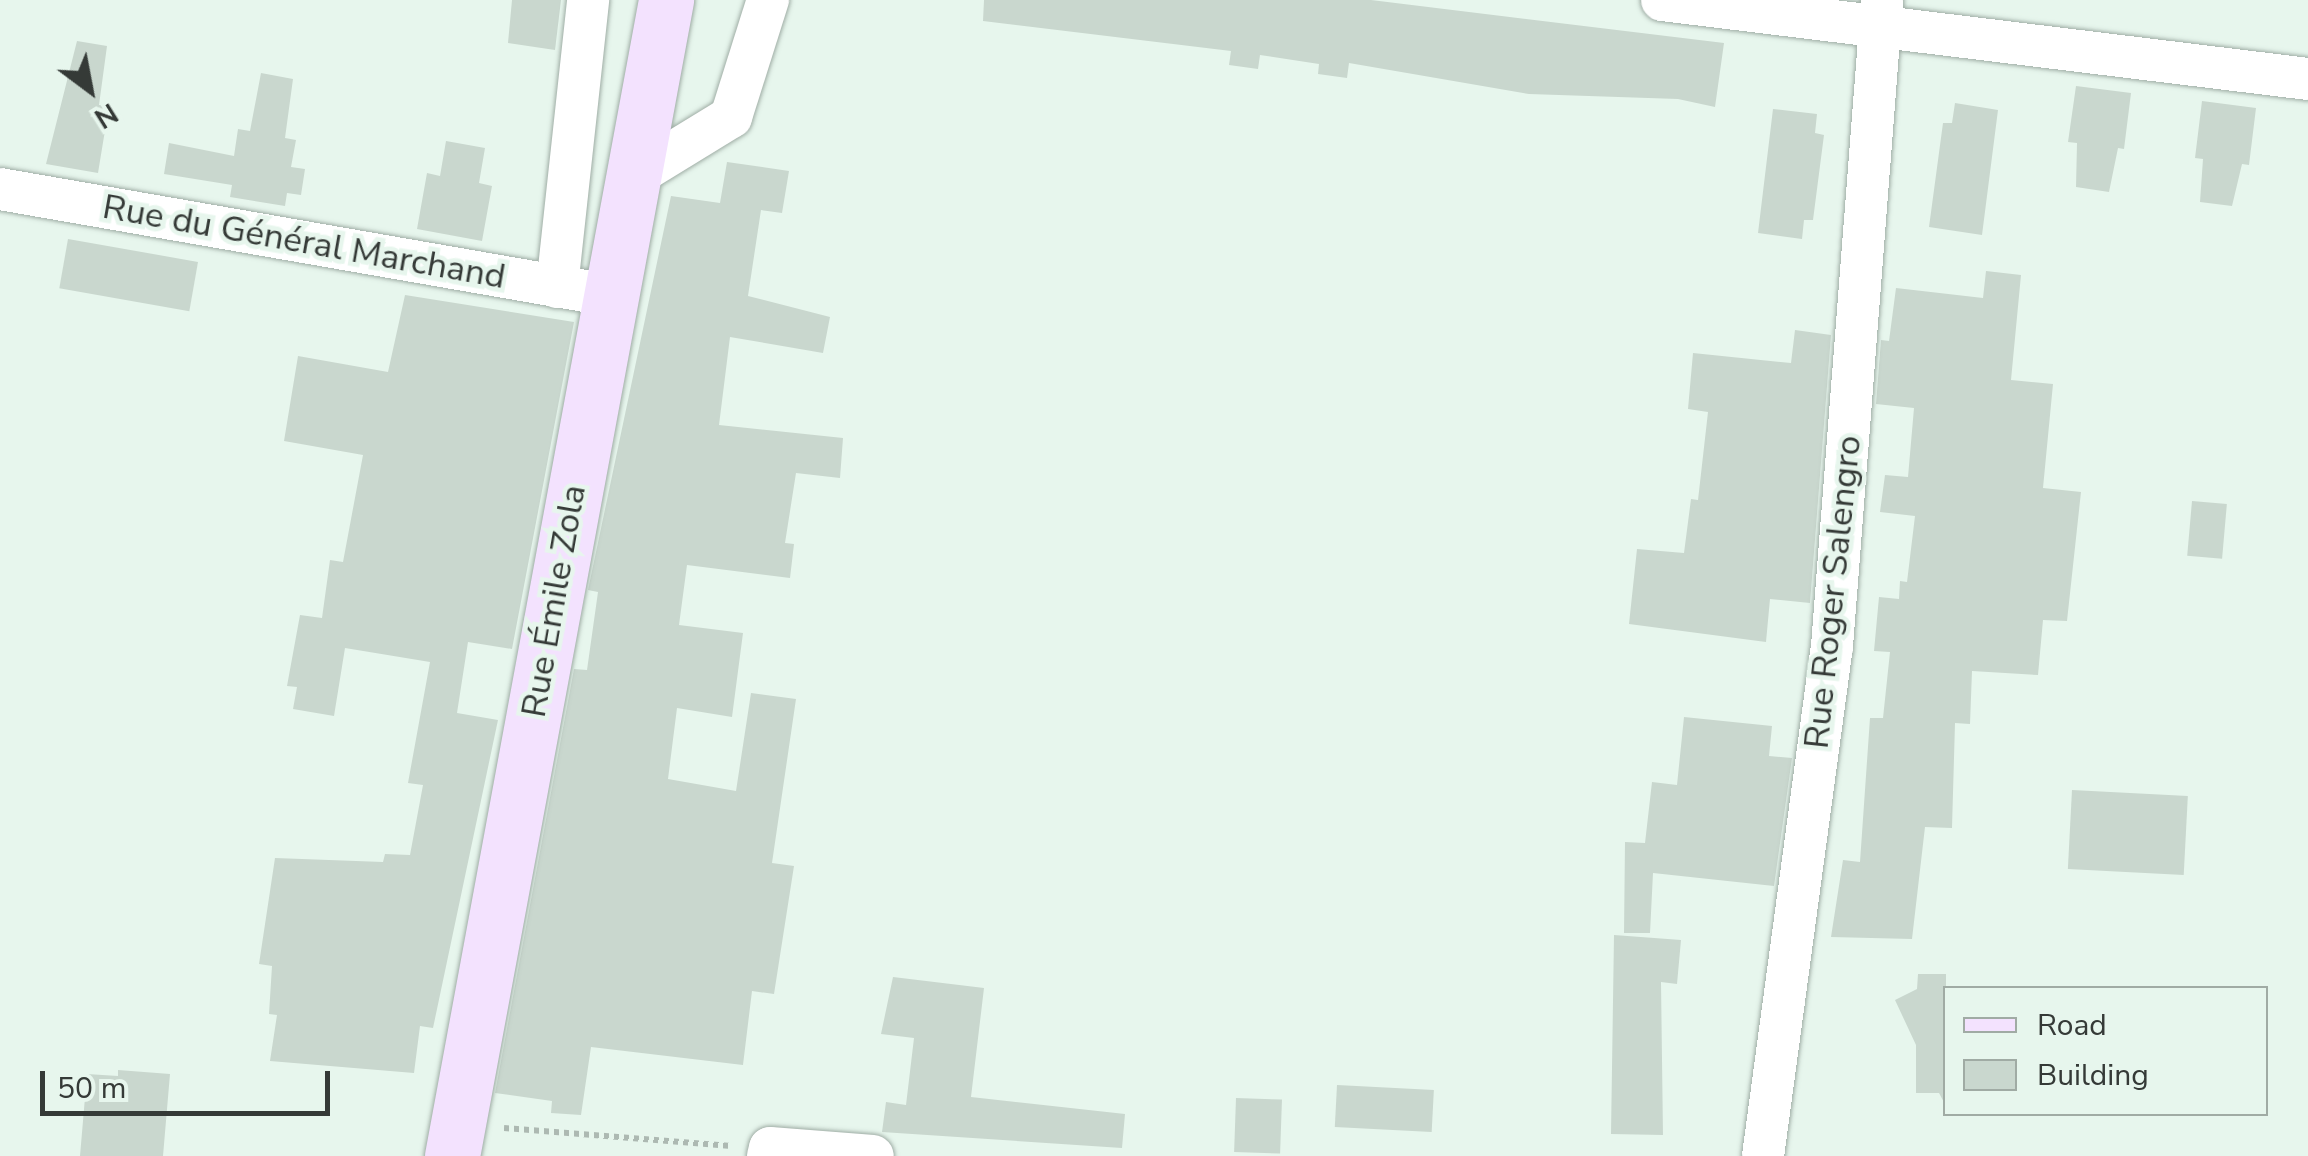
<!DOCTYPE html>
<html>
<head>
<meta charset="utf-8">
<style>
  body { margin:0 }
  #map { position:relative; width:2308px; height:1156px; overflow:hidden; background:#e7f6ed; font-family:"Nunito Sans",sans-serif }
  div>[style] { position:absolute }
  .building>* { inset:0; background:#c9d7ce; transform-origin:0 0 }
  .path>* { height:6px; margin-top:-3px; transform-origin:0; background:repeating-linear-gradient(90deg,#adb9b2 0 5px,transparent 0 10px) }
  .roads { filter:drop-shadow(0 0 2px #9fada5) drop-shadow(0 0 2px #9fada5) }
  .street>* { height:42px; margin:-21px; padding:0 21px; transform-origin:21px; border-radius:21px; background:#fff }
  .secondary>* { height:55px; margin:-27.5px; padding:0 27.5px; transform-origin:27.5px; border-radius:27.5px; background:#f3e2fe }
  span { translate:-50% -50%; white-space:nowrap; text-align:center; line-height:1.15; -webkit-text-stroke:9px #e7f6ed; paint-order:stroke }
  .street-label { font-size:35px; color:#353a37 }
  .legend { position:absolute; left:1943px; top:986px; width:325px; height:130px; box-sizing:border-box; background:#e7f6ed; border:2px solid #a0aba4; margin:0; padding:12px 18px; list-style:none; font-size:30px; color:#353a37 }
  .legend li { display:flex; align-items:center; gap:20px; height:50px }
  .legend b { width:50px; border:2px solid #a0aba4 }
  .north { position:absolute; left:40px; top:40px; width:100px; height:100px; -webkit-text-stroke:8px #e7f6ed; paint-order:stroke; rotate:148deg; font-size:28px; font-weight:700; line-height:40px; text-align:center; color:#353a37 }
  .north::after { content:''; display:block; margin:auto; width:35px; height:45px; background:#353a37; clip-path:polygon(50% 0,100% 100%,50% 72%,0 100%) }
  .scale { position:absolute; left:40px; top:1071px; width:290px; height:45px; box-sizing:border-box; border:5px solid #353a37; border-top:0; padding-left:12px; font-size:30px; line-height:35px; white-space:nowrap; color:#353a37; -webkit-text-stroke:8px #e7f6ed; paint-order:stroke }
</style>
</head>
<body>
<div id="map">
  <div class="building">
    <div style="clip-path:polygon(512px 0,561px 0,555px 50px,508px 43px)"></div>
    <div style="clip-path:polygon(984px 0,1371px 0,1724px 43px,1715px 107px,1678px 99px,1529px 94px,1349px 63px,1347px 78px,1318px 74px,1319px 64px,1260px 55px,1258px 69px,1229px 65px,1231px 51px,983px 21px)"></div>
    <div style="clip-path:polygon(77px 41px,107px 46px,99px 105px,109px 106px,98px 173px,46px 164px)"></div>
    <div style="clip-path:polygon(261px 73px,293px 79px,285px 138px,296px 140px,291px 167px,305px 169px,301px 195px,287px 193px,285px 206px,230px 197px,232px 185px,164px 174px,169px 143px,234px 156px,238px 129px,250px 131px)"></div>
    <div style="clip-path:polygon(2076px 86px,2131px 93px,2124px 149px,2118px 148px,2109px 192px,2076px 187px,2077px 143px,2068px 142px)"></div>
    <div style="clip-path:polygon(2202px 101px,2256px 108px,2249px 165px,2242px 164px,2232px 206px,2200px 202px,2203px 159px,2195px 158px)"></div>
    <div style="clip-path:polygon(1955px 103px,1998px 110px,1982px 235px,1929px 227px,1943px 123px,1952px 123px)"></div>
    <div style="clip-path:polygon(1773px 109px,1817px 114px,1815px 133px,1824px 135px,1813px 220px,1804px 220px,1802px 239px,1758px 233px)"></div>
    <div style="clip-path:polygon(446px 141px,485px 148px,479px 183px,492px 186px,482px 241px,417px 229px,427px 173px,440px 176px)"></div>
    <div style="clip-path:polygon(727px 162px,789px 171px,782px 213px,761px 210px,748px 296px,830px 317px,823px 353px,730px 337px,719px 425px,843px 438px,840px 478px,796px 473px,785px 543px,794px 544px,790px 578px,687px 565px,679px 625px,743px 633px,732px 717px,677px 708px,668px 779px,736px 791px,751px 693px,796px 699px,772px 863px,794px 866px,774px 994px,752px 991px,743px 1065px,591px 1047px,581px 1115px,551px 1113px,552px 1101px,495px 1093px,574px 669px,587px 670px,598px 592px,588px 590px,671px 196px,720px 203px)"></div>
    <div style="left:68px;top:239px;width:132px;height:50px;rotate:10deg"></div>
    <div style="clip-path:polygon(1986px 271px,2021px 275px,2011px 380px,2053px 384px,2043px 488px,2081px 492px,2067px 621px,2043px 620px,2038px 675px,1972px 671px,1970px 724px,1955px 723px,1952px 828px,1925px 827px,1912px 939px,1831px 937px,1843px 860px,1860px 862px,1870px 718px,1883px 718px,1890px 652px,1874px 651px,1879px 597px,1899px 599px,1900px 581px,1907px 582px,1915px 516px,1880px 512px,1885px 475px,1908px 477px,1914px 408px,1876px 404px,1881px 340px,1889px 341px,1896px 288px,1983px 298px)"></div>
    <div style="clip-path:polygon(405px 295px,574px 322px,512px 649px,468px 642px,457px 713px,498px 720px,433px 1028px,420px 1026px,414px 1073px,270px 1061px,277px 1015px,269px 1014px,272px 966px,259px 964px,275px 858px,383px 862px,385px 854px,410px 855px,423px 785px,408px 783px,430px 662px,345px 648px,334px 716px,293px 709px,297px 687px,287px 686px,300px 615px,322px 618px,330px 560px,343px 562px,363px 455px,284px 441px,298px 356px,388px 372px)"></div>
    <div style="clip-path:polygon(1795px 330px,1831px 335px,1810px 603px,1770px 599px,1766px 642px,1629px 624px,1637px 549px,1684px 553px,1691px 499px,1698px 500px,1708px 412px,1688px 409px,1693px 353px,1791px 363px)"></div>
    <div style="left:2192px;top:501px;width:35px;height:55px;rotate:5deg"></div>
    <div style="clip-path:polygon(1684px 717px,1772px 726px,1769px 756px,1792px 758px,1774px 886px,1653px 873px,1650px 933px,1624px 933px,1625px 842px,1645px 843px,1652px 782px,1677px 785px)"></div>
    <div style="left:2072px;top:790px;width:116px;height:79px;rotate:3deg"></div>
    <div style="clip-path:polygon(1614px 935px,1681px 940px,1677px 984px,1661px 982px,1663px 1135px,1611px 1134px)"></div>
    <div style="clip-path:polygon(1918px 974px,1946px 974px,1946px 1106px,1939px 1093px,1916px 1093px,1916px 1045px,1895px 1000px,1917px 989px)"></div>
    <div style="clip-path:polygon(893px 977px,984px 988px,971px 1097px,1125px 1114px,1122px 1148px,882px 1132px,886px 1102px,906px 1105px,914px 1038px,881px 1034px)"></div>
    <div style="clip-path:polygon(118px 1070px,170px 1074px,163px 1156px,80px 1156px,87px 1074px,118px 1076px)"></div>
    <div style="left:1337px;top:1085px;width:97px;height:42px;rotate:3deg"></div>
    <div style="left:1236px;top:1098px;width:46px;height:54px;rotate:2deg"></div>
  </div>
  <div class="path">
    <div style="left:504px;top:1128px;width:228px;rotate:4.5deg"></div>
  </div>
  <div class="roads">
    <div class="street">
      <div style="left:1662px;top:0;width:651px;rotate:6.97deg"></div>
      <div style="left:628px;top:180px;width:121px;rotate:-31.5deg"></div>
      <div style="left:731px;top:117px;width:123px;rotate:-72.5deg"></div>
      <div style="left:0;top:189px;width:617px;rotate:9.89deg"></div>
      <div style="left:557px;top:287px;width:289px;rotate:-83.8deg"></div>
      <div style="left:768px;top:1156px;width:8px;rotate:-76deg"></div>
      <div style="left:770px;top:1148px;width:103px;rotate:4.4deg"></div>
      <div style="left:1763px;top:1156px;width:515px;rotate:-82.3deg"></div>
      <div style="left:1832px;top:646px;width:648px;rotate:-85.57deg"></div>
    </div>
    <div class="secondary">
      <div style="left:452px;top:1156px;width:1176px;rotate:-79.51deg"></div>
    </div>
  </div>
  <div class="street-label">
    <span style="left:304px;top:242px;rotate:10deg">Rue du Général Marchand</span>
    <span style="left:1833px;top:592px;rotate:-84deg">Rue Roger Salengro</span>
    <span style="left:554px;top:601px;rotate:-80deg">Rue Émile Zola</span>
  </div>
  <ul class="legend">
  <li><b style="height:12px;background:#f3e2fe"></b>Road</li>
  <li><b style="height:28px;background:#c9d7ce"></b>Building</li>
  </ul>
  <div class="north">N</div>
  <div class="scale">50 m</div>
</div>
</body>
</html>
